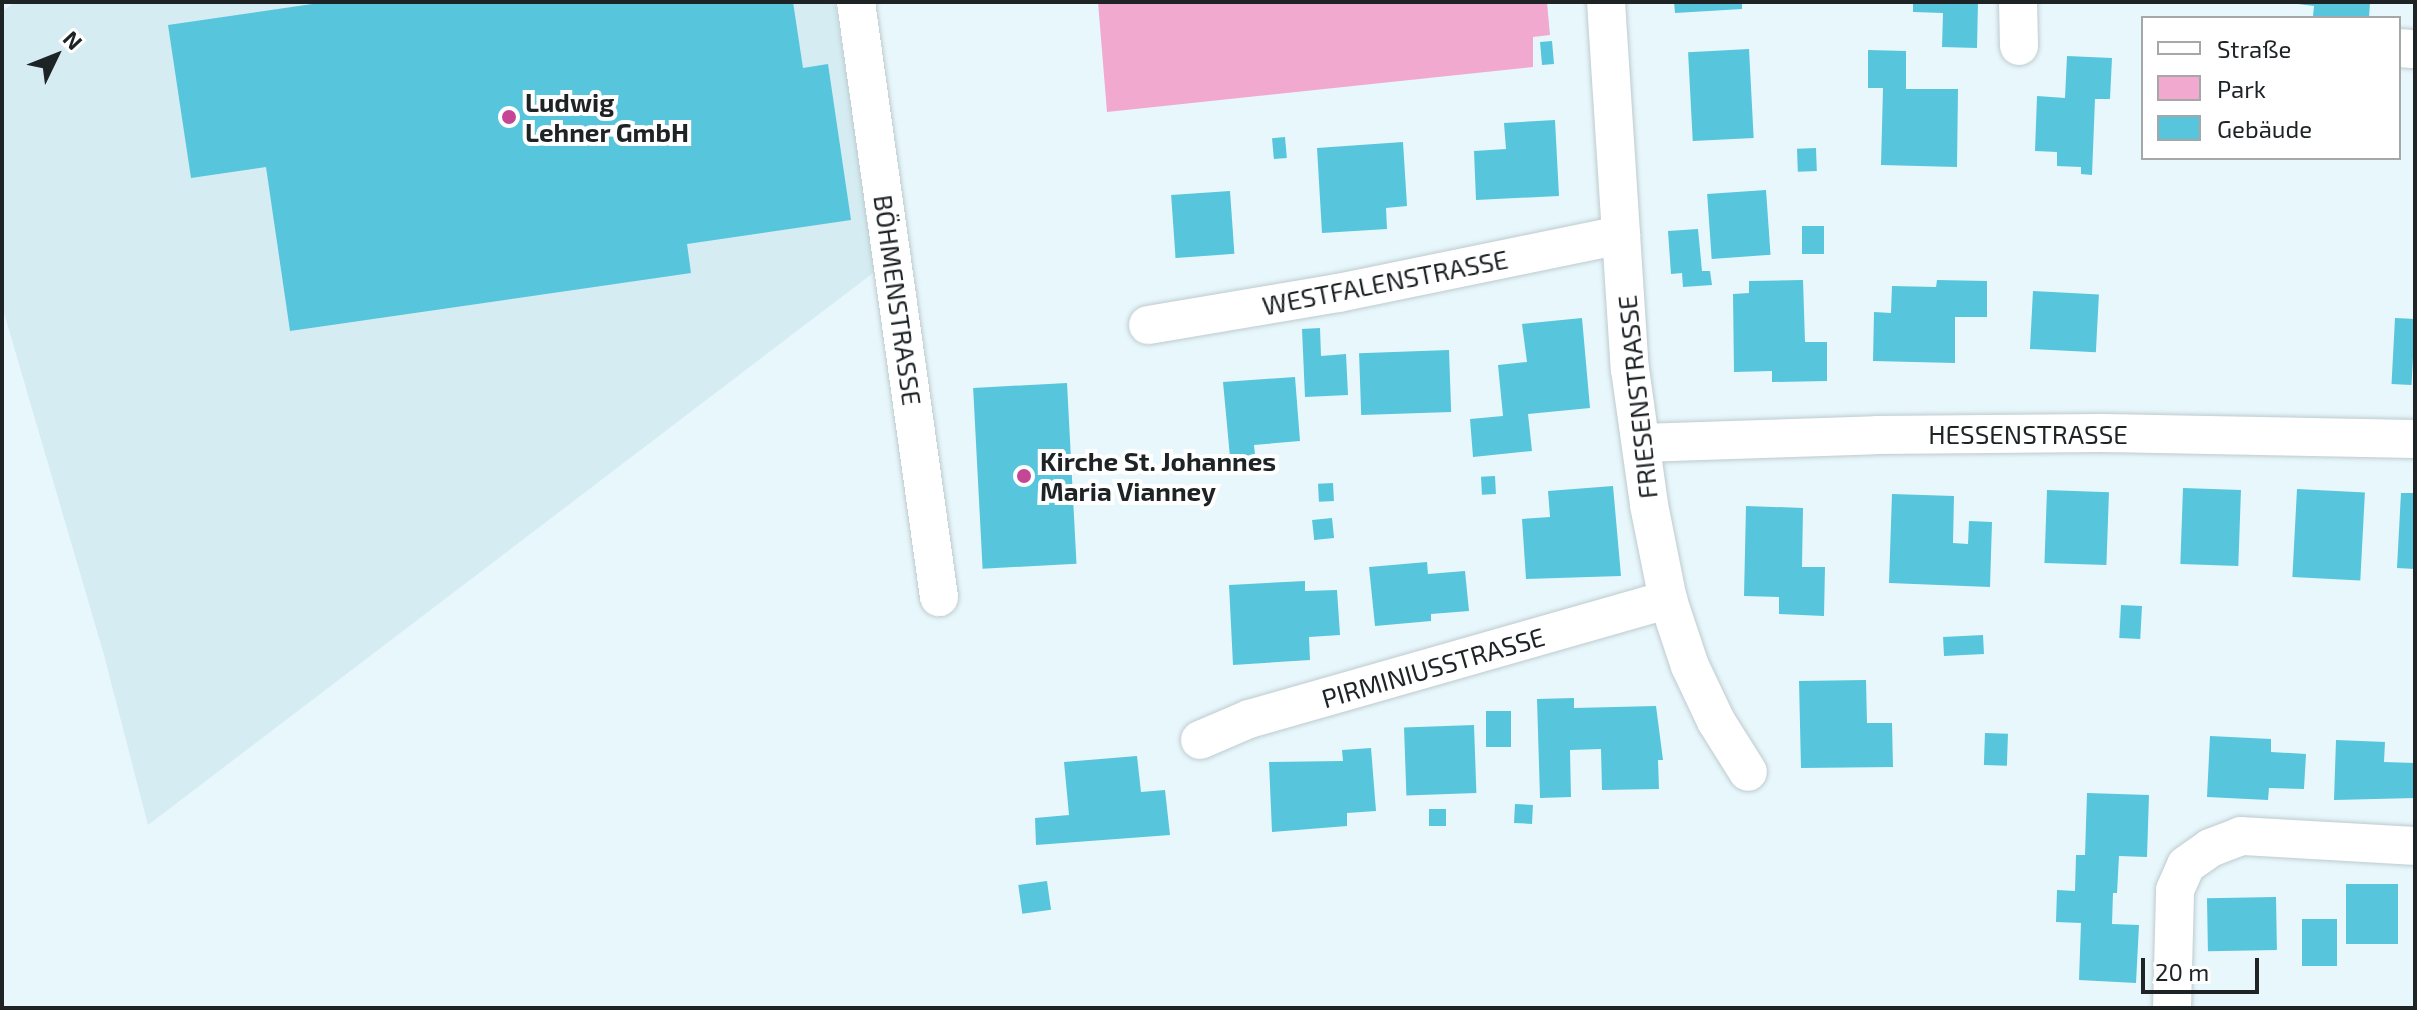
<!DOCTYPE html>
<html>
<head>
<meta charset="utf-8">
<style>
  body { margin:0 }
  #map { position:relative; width:2417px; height:1010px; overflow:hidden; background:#e8f7fb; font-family:"Exo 2",sans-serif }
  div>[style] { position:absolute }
  .built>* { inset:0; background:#d4ecf2 }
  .green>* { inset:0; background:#f1a9d0 }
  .building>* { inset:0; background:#57c5dc; transform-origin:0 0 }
  .roads { filter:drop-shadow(0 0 2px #bdcbcf) drop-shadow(0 0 2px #bdcbcf) }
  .minor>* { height:38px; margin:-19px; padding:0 19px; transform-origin:19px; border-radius:19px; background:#fff }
  .dots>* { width:22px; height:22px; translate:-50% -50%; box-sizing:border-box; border:4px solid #fff; border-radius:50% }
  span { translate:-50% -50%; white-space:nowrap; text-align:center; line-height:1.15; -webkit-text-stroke:8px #fff; paint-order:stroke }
  .poi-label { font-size:26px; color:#1e2325; font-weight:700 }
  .left { translate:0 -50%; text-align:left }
  .street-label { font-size:26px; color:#1e2325 }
  .frame { position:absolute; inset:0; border:4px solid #1e2325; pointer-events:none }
  .legend { position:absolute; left:2141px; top:16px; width:260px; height:144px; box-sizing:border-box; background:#fff; border:2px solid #a5a7a8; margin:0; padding:10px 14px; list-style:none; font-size:24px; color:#1e2325 }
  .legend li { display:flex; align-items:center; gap:16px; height:40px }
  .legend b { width:40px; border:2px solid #a5a7a8 }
  .north { position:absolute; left:16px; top:16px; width:80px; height:80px; -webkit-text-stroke:6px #fff; paint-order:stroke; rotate:47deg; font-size:22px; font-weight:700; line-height:32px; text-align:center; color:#1e2325 }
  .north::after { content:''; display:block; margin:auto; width:28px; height:36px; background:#1e2325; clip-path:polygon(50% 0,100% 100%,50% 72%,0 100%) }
  .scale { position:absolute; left:2141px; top:958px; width:118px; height:36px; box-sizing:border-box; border:4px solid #1e2325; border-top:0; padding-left:10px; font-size:24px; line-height:28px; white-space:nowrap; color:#1e2325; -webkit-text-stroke:6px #fff; paint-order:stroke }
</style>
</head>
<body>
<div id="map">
  <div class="built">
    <div style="clip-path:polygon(16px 2px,835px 2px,877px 270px,148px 825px,104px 655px,2px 306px,2px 11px)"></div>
  </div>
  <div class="green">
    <div style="clip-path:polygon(1098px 2px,1547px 2px,1550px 35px,1533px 37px,1533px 67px,1107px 112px)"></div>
  </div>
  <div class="building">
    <div style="clip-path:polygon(326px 2px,793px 2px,803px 68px,828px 64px,851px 220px,687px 244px,691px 273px,290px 331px,266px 167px,191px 178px,168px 25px)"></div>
    <div style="clip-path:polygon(1674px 2px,1742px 2px,1742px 9px,1675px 13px)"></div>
    <div style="clip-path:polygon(1913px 2px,1978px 2px,1977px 48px,1942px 47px,1943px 13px,1913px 12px)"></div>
    <div style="clip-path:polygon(2282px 2px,2370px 2px,2369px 18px,2313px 16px,2314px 6px)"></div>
    <div style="left:1552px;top:41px;width:23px;height:12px;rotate:85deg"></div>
    <div style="left:1749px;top:49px;width:89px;height:61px;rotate:87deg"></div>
    <div style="clip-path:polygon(1868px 50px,1906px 51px,1906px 89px,1958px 89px,1957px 167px,1881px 165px,1883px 88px,1868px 88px)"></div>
    <div style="clip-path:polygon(2067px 56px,2112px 58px,2110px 99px,2095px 99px,2092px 175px,2081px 174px,2081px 167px,2057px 166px,2057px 152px,2035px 151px,2037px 96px,2065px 98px)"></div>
    <div style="clip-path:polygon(1555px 120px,1559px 196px,1476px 200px,1474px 151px,1506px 149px,1504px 123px)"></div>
    <div style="left:1285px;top:137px;width:21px;height:13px;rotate:85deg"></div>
    <div style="clip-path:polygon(1403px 142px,1407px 206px,1386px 208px,1387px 229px,1322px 233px,1317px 148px)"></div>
    <div style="left:1816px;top:148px;width:23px;height:19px;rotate:88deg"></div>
    <div style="left:1766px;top:190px;width:65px;height:59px;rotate:86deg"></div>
    <div style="left:1230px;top:191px;width:63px;height:59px;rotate:86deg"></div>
    <div style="left:1802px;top:226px;width:22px;height:28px"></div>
    <div style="clip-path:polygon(1698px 229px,1702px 271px,1710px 271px,1712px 285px,1683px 287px,1682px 273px,1671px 274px,1668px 231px)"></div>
    <div style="clip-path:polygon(1803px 280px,1805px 342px,1827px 342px,1827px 381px,1772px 382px,1772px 371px,1734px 372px,1733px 294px,1749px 293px,1749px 281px)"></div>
    <div style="clip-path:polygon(1937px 280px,1987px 281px,1987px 317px,1955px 317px,1955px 363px,1873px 361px,1874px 312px,1891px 313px,1892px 286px,1936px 287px)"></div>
    <div style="left:2033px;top:291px;width:66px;height:58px;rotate:3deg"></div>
    <div style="clip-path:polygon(1582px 318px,1590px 408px,1528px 414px,1532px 451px,1473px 457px,1470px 419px,1503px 416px,1498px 365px,1527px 362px,1522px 324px)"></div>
    <div style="left:2395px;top:318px;width:20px;height:66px;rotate:3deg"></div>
    <div style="clip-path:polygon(1320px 328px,1321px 356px,1346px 354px,1348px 395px,1305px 397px,1302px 329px)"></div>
    <div style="left:1449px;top:350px;width:62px;height:90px;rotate:88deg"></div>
    <div style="clip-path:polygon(1295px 377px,1300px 441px,1254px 445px,1255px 455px,1230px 457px,1223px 382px)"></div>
    <div style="left:1067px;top:383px;width:181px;height:94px;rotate:87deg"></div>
    <div style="left:1495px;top:476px;width:18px;height:14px;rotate:87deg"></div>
    <div style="left:1333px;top:483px;width:18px;height:15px;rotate:87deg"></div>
    <div style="clip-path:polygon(1613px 486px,1621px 576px,1526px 579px,1522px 519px,1550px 517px,1548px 491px)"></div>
    <div style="left:2183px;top:488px;width:58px;height:76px;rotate:2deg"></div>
    <div style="left:2297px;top:489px;width:68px;height:88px;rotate:3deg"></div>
    <div style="left:2047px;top:490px;width:62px;height:73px;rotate:2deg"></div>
    <div style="clip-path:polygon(2401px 493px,2415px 493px,2415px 569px,2397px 568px)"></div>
    <div style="clip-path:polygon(1892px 494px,1954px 496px,1953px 543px,1968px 544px,1969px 521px,1992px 522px,1990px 587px,1889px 583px)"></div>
    <div style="clip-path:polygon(1746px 506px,1803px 508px,1802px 567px,1825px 567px,1824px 616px,1779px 614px,1779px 597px,1744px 596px)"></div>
    <div style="left:1332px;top:518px;width:20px;height:20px;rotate:84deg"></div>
    <div style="clip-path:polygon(1427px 562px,1428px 574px,1465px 571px,1469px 611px,1431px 614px,1431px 621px,1375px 626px,1369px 567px)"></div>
    <div style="clip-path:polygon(1305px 581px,1305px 591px,1337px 590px,1340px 635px,1309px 637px,1310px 660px,1233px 665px,1229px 585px)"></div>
    <div style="left:2121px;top:605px;width:21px;height:33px;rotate:3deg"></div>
    <div style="left:1983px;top:635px;width:19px;height:40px;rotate:87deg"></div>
    <div style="clip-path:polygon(1866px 680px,1867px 723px,1892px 723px,1893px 767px,1801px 768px,1799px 681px)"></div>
    <div style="clip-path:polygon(1574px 698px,1574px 708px,1656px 706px,1663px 760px,1658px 760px,1659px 789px,1602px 790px,1601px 749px,1570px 750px,1571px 797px,1540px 798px,1537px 699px)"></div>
    <div style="left:1486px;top:711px;width:25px;height:36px"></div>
    <div style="left:1474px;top:725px;width:68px;height:70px;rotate:88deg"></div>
    <div style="left:1985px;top:733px;width:23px;height:32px;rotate:2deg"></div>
    <div style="clip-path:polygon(2210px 736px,2271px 739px,2271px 752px,2306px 754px,2304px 789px,2269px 788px,2268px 800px,2207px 797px)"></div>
    <div style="clip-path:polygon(2336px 740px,2385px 742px,2384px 762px,2415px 763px,2415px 798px,2334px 800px)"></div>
    <div style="clip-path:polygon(1371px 748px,1376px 811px,1347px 813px,1347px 826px,1272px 832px,1269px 762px,1343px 761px,1342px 750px)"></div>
    <div style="clip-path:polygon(1137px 756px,1141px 792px,1165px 790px,1170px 835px,1036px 845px,1035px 818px,1069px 815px,1064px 762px)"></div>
    <div style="clip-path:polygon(2087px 793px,2149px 795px,2147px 857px,2119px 856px,2117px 893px,2113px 893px,2112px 924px,2139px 925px,2136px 983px,2079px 980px,2081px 923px,2056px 922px,2057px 890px,2075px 891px,2076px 855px,2085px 855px)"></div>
    <div style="left:1515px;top:804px;width:18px;height:19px;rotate:3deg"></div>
    <div style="left:1429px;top:809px;width:17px;height:17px"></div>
    <div style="left:1047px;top:881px;width:29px;height:29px;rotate:82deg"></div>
    <div style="left:2346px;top:884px;width:52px;height:60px"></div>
    <div style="left:2276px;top:897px;width:53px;height:69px;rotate:89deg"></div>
    <div style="left:2302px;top:919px;width:35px;height:47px"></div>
  </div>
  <div class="roads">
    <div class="minor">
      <div style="left:856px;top:2px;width:601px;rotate:82.06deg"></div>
      <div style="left:1606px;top:2px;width:368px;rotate:86.3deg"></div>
      <div style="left:1630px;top:369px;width:137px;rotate:82deg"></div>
      <div style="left:1649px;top:505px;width:97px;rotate:78.7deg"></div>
      <div style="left:1668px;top:600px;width:70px;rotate:71.6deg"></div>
      <div style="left:1690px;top:666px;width:61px;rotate:64.7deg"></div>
      <div style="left:1716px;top:721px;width:60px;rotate:57.9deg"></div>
      <div style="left:2018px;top:2px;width:44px;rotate:88.7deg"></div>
      <div style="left:2399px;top:48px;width:16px;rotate:4deg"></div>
      <div style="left:1148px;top:325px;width:193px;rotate:-9.6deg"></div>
      <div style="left:1338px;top:293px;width:289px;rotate:-11.6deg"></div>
      <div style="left:1641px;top:443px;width:235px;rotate:-1.9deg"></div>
      <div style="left:1876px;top:435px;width:225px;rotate:-0.5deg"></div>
      <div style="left:2101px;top:433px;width:314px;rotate:1.1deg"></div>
      <div style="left:1200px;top:740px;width:53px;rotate:-23.2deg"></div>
      <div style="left:1249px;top:719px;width:436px;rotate:-15.9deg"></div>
      <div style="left:2172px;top:1008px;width:118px;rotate:-88.5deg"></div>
      <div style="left:2175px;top:890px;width:27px;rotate:-66deg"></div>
      <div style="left:2186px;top:865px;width:29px;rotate:-35deg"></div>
      <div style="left:2210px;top:848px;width:33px;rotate:-21deg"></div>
      <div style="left:2241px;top:836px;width:174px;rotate:3.3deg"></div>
    </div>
  </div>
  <div class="dots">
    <div style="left:509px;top:117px;background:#c44694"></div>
    <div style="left:1024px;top:476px;background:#c44694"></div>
  </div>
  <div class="poi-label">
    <span class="left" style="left:525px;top:117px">Ludwig<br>Lehner GmbH</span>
    <span class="left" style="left:1040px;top:476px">Kirche St. Johannes<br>Maria Vianney</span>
  </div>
  <div class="street-label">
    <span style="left:1385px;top:282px;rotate:-11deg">WESTFALENSTRASSE</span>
    <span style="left:898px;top:300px;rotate:82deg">BÖHMENSTRASSE</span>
    <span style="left:1637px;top:397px;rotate:-96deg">FRIESENSTRASSE</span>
    <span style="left:2028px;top:434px">HESSENSTRASSE</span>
    <span style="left:1433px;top:667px;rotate:-16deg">PIRMINIUSSTRASSE</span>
  </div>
  <div class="frame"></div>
  <ul class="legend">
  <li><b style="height:10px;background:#fff"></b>Straße</li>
  <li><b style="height:22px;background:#f1a9d0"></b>Park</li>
  <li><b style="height:22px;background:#57c5dc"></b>Gebäude</li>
  </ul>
  <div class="north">N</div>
  <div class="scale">20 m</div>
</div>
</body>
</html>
